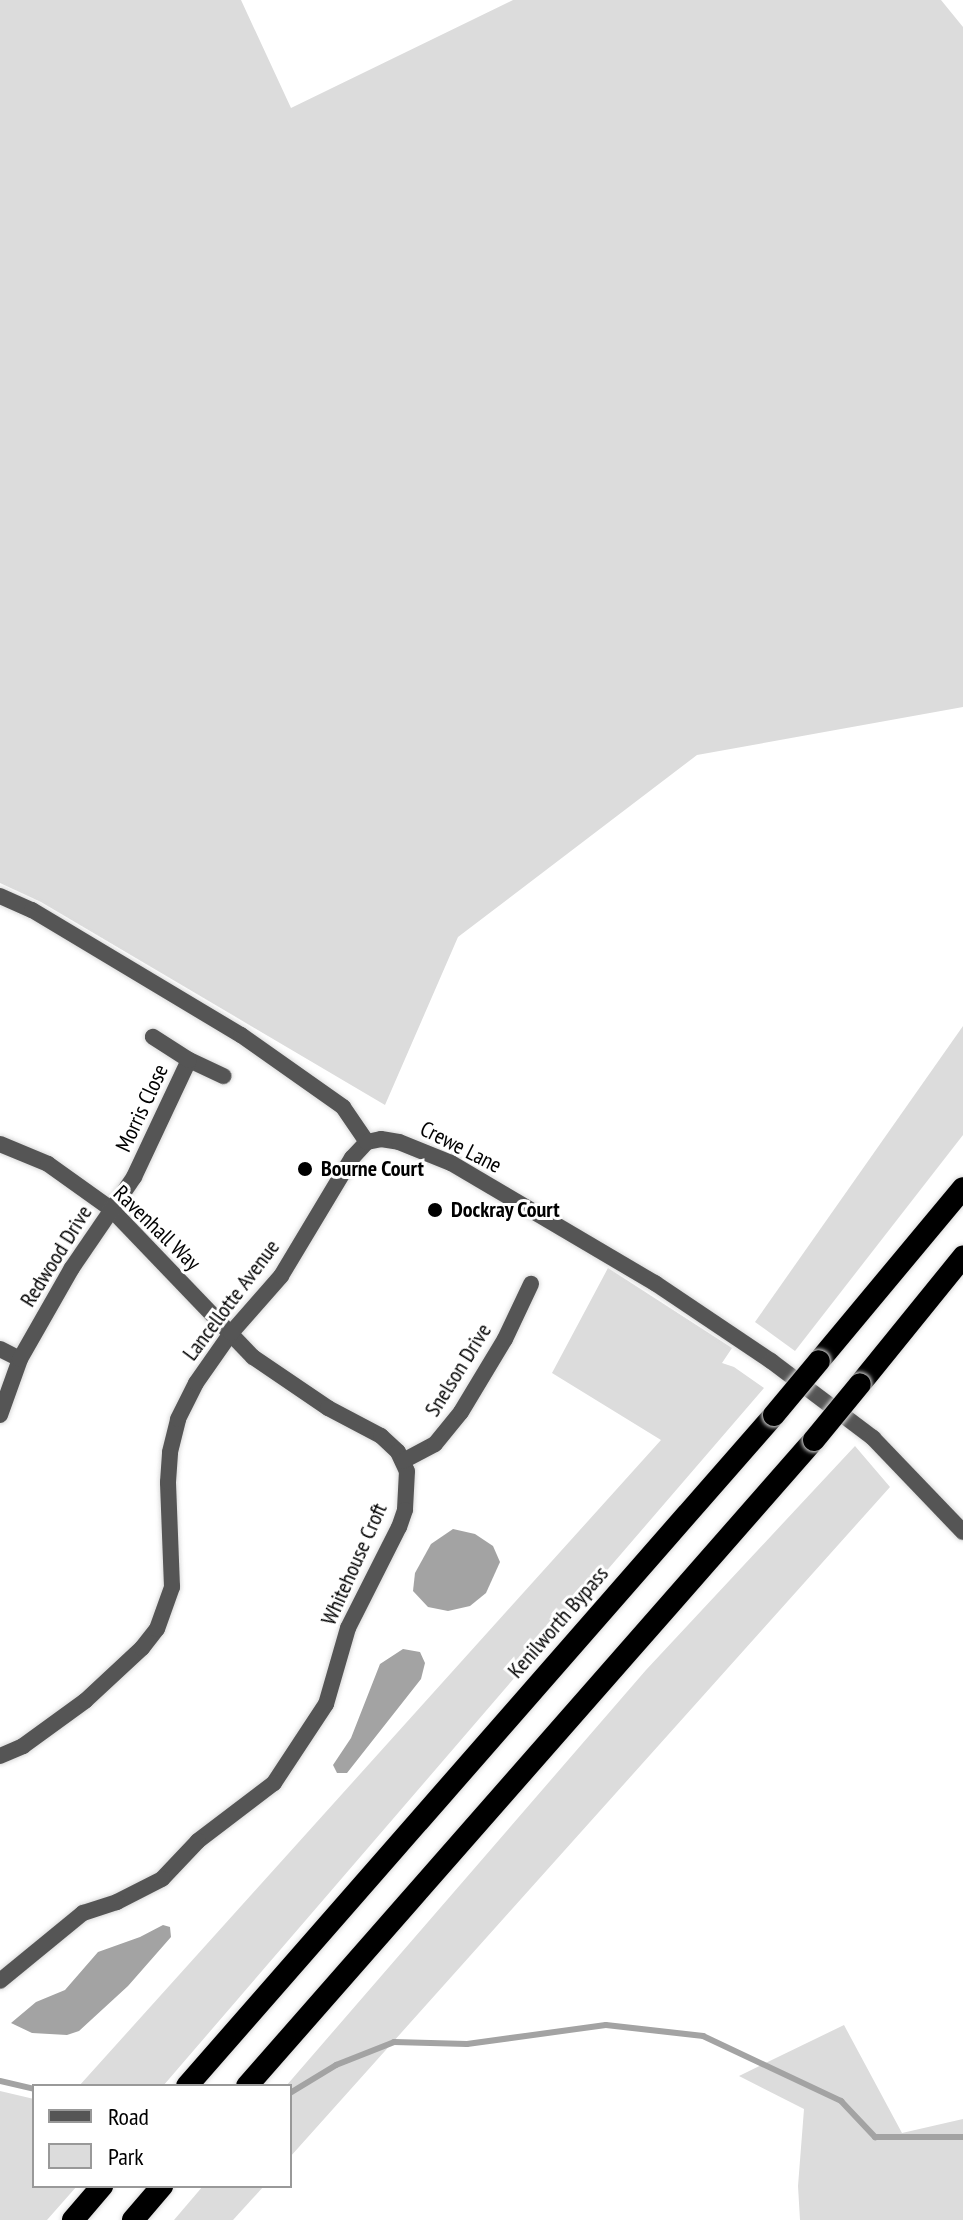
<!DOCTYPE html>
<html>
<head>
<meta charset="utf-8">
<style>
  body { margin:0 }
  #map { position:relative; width:963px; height:2220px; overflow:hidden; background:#fff; font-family:"PT Sans Narrow",sans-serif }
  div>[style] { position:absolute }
  .green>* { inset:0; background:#dcdcdc }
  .water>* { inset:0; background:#a3a3a3 }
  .stream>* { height:6px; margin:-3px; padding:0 3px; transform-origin:3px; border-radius:3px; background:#a3a3a3 }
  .roads { filter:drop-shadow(0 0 2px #dbdbdb) drop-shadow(0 0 2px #dbdbdb) }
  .minor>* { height:16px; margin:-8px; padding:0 8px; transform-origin:8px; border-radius:8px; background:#555 }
  .tertiary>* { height:16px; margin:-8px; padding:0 8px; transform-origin:8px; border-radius:8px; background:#555 }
  .trunk>* { height:22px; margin:-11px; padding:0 11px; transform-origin:11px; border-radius:11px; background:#000 }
  .bridges { filter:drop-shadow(0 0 2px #dbdbdb) drop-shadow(0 0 2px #dbdbdb) }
  .trunk-bridge>* { height:22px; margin:-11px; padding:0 11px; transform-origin:11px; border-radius:11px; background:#000 }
  .dots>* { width:22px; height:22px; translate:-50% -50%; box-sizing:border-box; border:4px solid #fff; border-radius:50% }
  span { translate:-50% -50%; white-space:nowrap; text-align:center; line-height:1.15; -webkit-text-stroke:6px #fff; paint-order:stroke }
  .street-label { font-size:22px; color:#000 }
  .poi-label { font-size:22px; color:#000; font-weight:700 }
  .left { translate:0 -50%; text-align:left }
  .legend { position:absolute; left:32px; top:2084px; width:260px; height:104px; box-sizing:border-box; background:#fff; border:2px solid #999; margin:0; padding:10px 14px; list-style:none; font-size:24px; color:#000 }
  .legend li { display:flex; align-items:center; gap:16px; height:40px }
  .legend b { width:40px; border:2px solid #999 }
</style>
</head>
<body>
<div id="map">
  <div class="green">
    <div style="clip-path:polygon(0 0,241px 0,291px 108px,513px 0,941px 0,963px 27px,963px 707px,697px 755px,458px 937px,385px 1105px,41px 902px,0 883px)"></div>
    <div style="clip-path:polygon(963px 1026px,963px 1135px,795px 1351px,755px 1322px)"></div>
    <div style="clip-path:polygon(608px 1268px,732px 1348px,722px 1363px,734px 1367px,764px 1388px,163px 2086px,79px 2086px,661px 1440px,552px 1373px)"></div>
    <div style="clip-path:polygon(855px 1446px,890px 1487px,290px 2157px,290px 2086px,286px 2086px,646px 1670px)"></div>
    <div style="clip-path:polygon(844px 2025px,902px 2133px,963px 2119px,963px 2220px,800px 2220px,798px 2186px,804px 2109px,739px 2076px)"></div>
    <div style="clip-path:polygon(0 2091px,34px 2099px,34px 2186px,77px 2186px,47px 2220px,0 2220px)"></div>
    <div style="clip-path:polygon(203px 2186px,264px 2186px,233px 2220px,174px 2220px)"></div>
  </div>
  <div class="water">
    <div style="clip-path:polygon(453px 1529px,475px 1534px,493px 1546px,500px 1562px,486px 1593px,470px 1606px,448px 1611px,428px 1607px,413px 1591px,415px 1573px,431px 1544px)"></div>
    <div style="clip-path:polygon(403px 1649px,420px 1652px,425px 1663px,421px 1679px,347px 1773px,337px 1773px,333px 1765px,351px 1738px,380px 1664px)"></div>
    <div style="clip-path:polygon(163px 1925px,170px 1927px,171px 1937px,128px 1986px,79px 2031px,67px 2035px,32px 2033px,11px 2023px,36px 2002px,65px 1990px,98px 1952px,140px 1937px)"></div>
  </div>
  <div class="stream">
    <div style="left:0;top:2081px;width:35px;rotate:13deg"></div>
    <div style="left:290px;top:2093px;width:54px;rotate:-31.3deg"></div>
    <div style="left:336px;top:2065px;width:62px;rotate:-21.6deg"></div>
    <div style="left:394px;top:2042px;width:73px;rotate:1.6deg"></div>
    <div style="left:467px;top:2044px;width:140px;rotate:-7.8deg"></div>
    <div style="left:606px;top:2025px;width:98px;rotate:6.5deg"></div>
    <div style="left:703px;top:2036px;width:153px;rotate:25.2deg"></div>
    <div style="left:841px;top:2101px;width:50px;rotate:46.6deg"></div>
    <div style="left:875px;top:2137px;width:88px"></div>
  </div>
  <div class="roads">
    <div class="minor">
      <div style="left:189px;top:1060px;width:38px;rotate:25deg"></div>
      <div style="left:0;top:1144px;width:52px;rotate:22.6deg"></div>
      <div style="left:48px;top:1164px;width:77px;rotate:35.5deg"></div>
      <div style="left:111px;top:1209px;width:205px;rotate:46.2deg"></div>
      <div style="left:253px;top:1357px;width:91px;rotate:34.2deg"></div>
      <div style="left:328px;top:1408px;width:60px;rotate:27.8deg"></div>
      <div style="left:381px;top:1436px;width:23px;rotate:43deg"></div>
      <div style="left:398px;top:1452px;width:21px;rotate:65deg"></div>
      <div style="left:407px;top:1471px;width:39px;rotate:93deg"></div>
      <div style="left:405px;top:1510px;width:18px;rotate:109deg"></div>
      <div style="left:399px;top:1527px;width:113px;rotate:116.8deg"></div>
      <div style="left:348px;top:1628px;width:79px;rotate:106.1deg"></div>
      <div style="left:326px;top:1704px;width:95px;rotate:123.4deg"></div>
      <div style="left:274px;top:1783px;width:96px;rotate:142.7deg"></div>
      <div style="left:198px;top:1841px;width:52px;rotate:133.5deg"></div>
      <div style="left:162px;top:1879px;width:51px;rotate:152.9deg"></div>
      <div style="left:117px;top:1902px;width:36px;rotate:162deg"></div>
      <div style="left:83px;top:1913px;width:107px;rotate:140.7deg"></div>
      <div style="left:0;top:1349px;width:22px;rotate:27deg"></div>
      <div style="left:0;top:1415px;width:59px;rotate:-70.3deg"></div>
      <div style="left:20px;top:1359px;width:105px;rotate:-60.3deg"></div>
      <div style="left:72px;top:1268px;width:110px;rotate:-55.7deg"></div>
      <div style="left:134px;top:1177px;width:129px;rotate:-64.8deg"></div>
      <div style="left:189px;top:1060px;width:43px;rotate:-147.4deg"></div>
      <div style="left:403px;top:1461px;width:36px;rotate:-28deg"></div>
      <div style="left:435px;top:1444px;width:41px;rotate:-50.9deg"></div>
      <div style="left:461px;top:1412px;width:85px;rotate:-58.9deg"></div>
      <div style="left:505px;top:1339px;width:61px;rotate:-64.7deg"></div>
      <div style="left:0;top:1756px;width:25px;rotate:-23deg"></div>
      <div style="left:23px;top:1746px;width:77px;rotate:-36deg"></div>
      <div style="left:85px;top:1701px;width:78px;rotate:-42.9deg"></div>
      <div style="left:142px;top:1648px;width:24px;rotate:-52deg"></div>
      <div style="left:157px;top:1629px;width:45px;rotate:-70.3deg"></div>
      <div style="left:172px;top:1587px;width:105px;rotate:-92.2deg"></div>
      <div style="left:168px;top:1482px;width:30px;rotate:-86deg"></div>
      <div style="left:170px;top:1452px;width:34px;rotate:-76deg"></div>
      <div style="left:178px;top:1419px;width:40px;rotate:-63.4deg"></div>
      <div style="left:196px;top:1383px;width:61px;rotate:-55deg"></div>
      <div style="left:231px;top:1333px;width:76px;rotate:-48.7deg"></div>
      <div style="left:281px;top:1276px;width:138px;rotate:-59deg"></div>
      <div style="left:352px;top:1158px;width:22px;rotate:-47deg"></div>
    </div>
    <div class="tertiary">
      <div style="left:0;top:896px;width:35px;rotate:24deg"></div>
      <div style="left:32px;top:910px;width:244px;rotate:30.9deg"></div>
      <div style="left:241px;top:1035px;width:125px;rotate:35.2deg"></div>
      <div style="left:343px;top:1107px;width:42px;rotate:55.6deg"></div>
      <div style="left:367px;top:1142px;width:14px;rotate:-12deg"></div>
      <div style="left:381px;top:1139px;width:18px;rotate:9deg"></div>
      <div style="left:399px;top:1142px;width:56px;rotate:22deg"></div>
      <div style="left:451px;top:1163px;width:237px;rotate:30.5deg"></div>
      <div style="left:655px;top:1283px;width:140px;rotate:33.9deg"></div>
      <div style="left:771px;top:1361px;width:128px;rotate:37deg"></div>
      <div style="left:873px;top:1438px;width:130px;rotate:46.2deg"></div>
    </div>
    <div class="trunk">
      <div style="left:819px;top:1361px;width:225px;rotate:-50.2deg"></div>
      <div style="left:860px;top:1384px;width:164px;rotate:-51deg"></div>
      <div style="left:187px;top:2086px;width:892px;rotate:-48.82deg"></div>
      <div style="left:247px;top:2086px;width:860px;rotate:-48.73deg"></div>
      <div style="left:73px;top:2220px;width:45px;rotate:-49.5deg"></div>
      <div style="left:133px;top:2220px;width:45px;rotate:-49.5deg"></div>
    </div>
  </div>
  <div class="bridges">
    <div class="trunk-bridge">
      <div style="left:774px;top:1415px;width:70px;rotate:-50.2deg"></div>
      <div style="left:814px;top:1440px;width:72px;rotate:-50.6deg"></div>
    </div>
  </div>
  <div class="dots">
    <div style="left:305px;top:1169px;background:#000"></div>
    <div style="left:435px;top:1210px;background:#000"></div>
  </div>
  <div class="street-label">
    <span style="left:142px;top:1108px;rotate:-65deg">Morris Close</span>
    <span style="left:461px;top:1147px;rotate:27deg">Crewe Lane</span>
    <span style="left:157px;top:1228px;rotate:44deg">Ravenhall Way</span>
    <span style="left:56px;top:1256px;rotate:-58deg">Redwood Drive</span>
    <span style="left:231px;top:1300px;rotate:-53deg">Lancellotte Avenue</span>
    <span style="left:458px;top:1370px;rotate:-58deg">Snelson Drive</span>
    <span style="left:354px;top:1564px;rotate:-66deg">Whitehouse Croft</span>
    <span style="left:558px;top:1622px;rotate:-49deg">Kenilworth Bypass</span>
  </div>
  <div class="poi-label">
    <span class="left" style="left:321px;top:1169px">Bourne Court</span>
    <span class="left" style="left:451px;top:1210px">Dockray Court</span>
  </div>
  <ul class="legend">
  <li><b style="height:10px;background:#555"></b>Road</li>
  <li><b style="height:22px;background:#dcdcdc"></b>Park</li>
  </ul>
</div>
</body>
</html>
